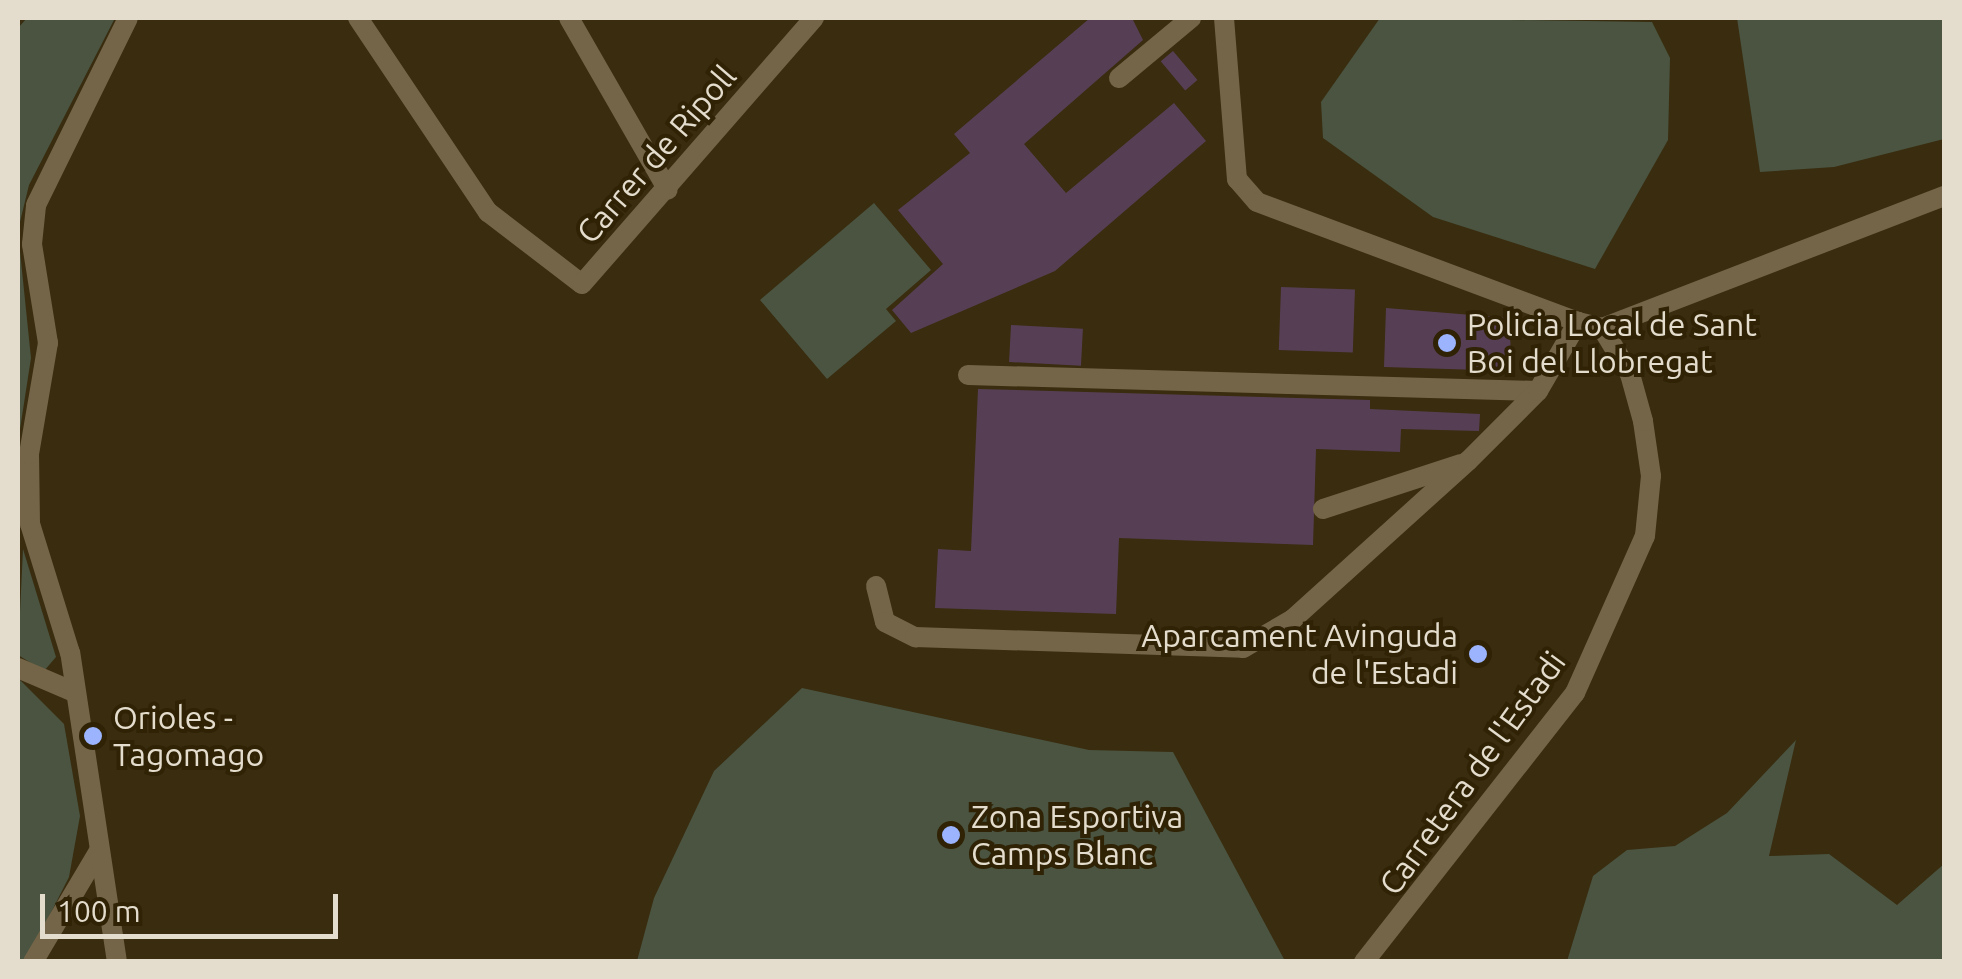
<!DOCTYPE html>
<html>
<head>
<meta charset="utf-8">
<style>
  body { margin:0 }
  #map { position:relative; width:1962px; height:979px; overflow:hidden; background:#392c0f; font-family:Ubuntu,sans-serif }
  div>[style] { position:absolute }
  .green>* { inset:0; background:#4a5440 }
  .building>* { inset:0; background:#563f55; transform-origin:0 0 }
  .minor>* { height:20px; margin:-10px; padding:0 10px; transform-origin:10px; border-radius:10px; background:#746548 }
  .dots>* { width:28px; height:28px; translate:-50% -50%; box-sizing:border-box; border:5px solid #2f2205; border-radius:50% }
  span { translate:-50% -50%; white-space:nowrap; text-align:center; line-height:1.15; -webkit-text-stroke:8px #2f2205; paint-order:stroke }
  .street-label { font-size:32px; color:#e4dccc }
  .poi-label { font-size:32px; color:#e4dccc }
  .left { translate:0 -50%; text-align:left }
  .right { translate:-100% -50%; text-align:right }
  .frame { position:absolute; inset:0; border:20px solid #e4dccc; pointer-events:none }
  .scale { position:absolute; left:40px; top:894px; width:298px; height:45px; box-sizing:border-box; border:5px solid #e4dccc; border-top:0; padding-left:12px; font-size:30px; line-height:35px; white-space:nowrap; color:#e4dccc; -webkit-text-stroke:8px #2f2205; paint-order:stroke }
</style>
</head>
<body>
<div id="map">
  <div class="green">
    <div style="clip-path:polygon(27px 18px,115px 18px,29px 185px,18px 230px,18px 28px)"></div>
    <div style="clip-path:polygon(1380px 18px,1652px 22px,1670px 58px,1668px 140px,1595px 269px,1433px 217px,1323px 138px,1321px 102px)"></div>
    <div style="clip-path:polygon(1737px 18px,1944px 18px,1944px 139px,1834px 167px,1760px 172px)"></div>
    <div style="clip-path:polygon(874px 203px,931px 270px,886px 309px,896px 321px,827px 379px,760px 300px)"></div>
    <div style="clip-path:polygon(18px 232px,31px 358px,18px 442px)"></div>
    <div style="clip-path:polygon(23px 549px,56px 657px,44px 671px,18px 655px)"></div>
    <div style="clip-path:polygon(18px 678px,64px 724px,80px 816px,69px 877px,26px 962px,18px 961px)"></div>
    <div style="clip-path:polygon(802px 688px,1089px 750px,1173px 752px,1285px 961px,637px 961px,654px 898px,714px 771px)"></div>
    <div style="clip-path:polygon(1796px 740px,1769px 856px,1829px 854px,1897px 905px,1944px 864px,1944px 961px,1567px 961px,1593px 876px,1627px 850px,1675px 846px,1727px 813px)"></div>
  </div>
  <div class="building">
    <div style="clip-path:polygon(1090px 18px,1132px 18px,1143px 40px,1024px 144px,1066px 193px,1174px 103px,1206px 141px,1055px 271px,911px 333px,892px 310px,943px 264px,898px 210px,970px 153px,954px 134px)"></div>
    <div style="left:1173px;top:51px;width:38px;height:16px;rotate:50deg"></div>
    <div style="left:1281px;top:287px;width:74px;height:63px;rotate:2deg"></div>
    <div style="clip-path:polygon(1386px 308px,1509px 318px,1512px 371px,1384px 367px)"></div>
    <div style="left:1011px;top:325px;width:72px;height:37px;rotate:3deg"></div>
    <div style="clip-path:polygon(978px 389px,1370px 400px,1370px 409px,1480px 414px,1479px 431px,1401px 429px,1400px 452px,1316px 449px,1313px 545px,1119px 538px,1116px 614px,935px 608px,938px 549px,971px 551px)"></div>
  </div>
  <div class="minor">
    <div style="left:358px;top:18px;width:234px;rotate:56.2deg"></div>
    <div style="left:488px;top:212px;width:118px;rotate:37.5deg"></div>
    <div style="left:582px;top:284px;width:353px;rotate:-48.9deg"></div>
    <div style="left:569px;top:18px;width:198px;rotate:60.1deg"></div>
    <div style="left:1224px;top:18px;width:162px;rotate:85.4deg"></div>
    <div style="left:1237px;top:179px;width:30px;rotate:49deg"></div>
    <div style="left:1257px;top:202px;width:343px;rotate:20.5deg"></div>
    <div style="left:1578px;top:322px;width:25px;rotate:14deg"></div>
    <div style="left:1602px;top:328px;width:367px;rotate:-21.1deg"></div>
    <div style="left:1119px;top:78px;width:94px;rotate:-39.8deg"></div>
    <div style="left:968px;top:375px;width:570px;rotate:1.61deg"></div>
    <div style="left:1323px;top:509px;width:145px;rotate:-18.1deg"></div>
    <div style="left:876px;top:586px;width:37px;rotate:76deg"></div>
    <div style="left:885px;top:622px;width:34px;rotate:27deg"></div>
    <div style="left:915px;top:637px;width:328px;rotate:1.9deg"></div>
    <div style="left:1243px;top:648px;width:58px;rotate:-30.1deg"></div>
    <div style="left:1293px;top:619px;width:236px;rotate:-42.1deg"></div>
    <div style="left:1468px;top:461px;width:99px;rotate:-45deg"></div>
    <div style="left:1538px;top:391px;width:80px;rotate:-59.9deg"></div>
    <div style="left:18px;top:668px;width:61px;rotate:23.2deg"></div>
    <div style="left:33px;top:962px;width:129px;rotate:-59.3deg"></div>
    <div style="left:117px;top:962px;width:313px;rotate:-98.6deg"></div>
    <div style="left:70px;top:653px;width:135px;rotate:-107.2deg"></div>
    <div style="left:30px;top:524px;width:70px;rotate:-90.8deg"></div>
    <div style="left:29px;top:454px;width:113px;rotate:-80.3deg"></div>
    <div style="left:48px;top:343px;width:100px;rotate:-99.2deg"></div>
    <div style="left:32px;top:244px;width:39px;rotate:-84deg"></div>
    <div style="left:36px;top:205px;width:208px;rotate:-63.8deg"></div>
    <div style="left:1364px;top:962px;width:342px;rotate:-51.9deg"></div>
    <div style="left:1575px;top:693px;width:172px;rotate:-66deg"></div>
    <div style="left:1645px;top:536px;width:60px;rotate:-84.3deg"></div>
    <div style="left:1651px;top:476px;width:56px;rotate:-98.3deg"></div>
    <div style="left:1643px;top:421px;width:49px;rotate:-105.5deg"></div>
    <div style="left:1630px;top:374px;width:54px;rotate:-121.3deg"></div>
  </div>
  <div class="dots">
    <div style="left:1447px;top:343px;background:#9cb4fd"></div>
    <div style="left:1478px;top:654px;background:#9cb4fd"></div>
    <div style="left:93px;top:736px;background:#9cb4fd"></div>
    <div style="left:951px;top:835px;background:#9cb4fd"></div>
  </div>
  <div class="street-label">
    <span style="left:656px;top:154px;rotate:-49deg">Carrer de Ripoll</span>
    <span style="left:1472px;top:773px;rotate:-54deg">Carretera de l'Estadi</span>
  </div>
  <div class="poi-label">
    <span class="left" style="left:1467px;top:343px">Policia Local de Sant<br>Boi del Llobregat</span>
    <span class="right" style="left:1458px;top:654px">Aparcament Avinguda<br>de l'Estadi</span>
    <span class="left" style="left:113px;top:736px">Orioles -<br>Tagomago</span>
    <span class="left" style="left:971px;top:835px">Zona Esportiva<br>Camps Blanc</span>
  </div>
  <div class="frame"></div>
  <div class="scale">100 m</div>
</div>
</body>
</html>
